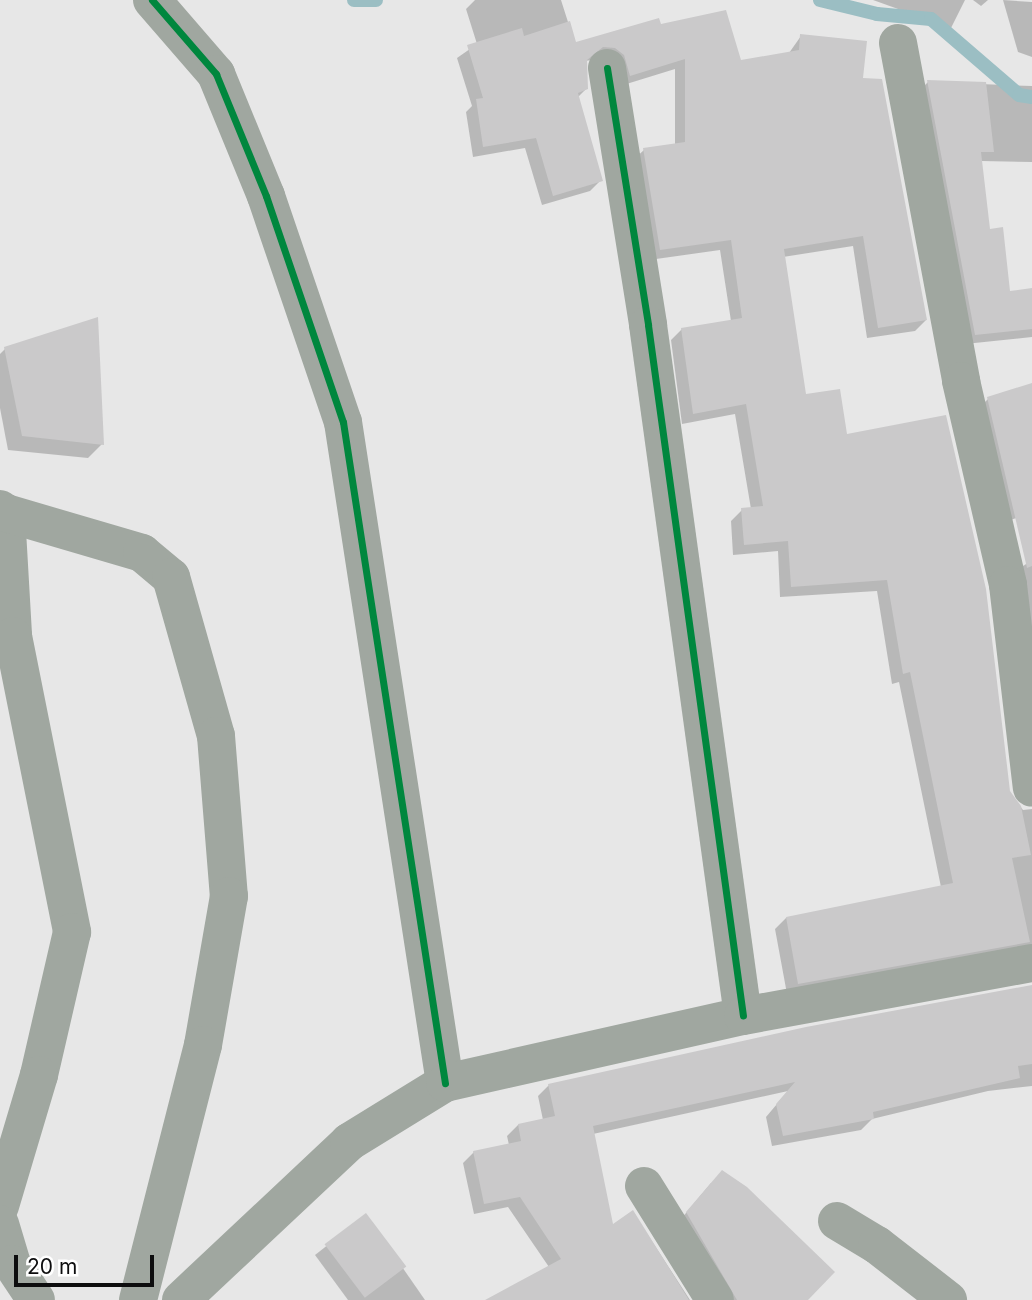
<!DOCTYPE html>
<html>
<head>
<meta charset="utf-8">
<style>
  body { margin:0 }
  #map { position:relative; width:1032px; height:1300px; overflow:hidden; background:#e7e7e7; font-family:Inter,sans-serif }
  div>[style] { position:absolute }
  .shadow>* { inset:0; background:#0003 }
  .stream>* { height:14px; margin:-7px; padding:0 7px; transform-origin:7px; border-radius:7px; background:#9bbec3 }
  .building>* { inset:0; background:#cac9ca; transform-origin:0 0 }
  .minor>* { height:38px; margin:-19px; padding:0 19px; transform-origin:19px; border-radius:19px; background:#a0a7a0 }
  .cycleway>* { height:7px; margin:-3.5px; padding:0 3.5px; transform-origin:3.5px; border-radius:3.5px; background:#00873e }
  span { translate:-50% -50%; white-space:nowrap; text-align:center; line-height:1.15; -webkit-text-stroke:7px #fff; paint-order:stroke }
  .scale { position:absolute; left:14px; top:1255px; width:140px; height:32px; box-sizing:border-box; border:4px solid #0d0d0e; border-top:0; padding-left:9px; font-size:21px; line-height:24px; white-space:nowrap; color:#0d0d0e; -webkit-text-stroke:5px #fff; paint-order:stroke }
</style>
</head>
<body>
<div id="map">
  <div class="shadow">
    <div style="clip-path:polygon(475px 0,561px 0,575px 44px,660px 26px,740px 62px,789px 53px,801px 36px,861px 80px,926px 320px,915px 331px,867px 338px,853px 246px,783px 257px,805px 396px,846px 436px,1009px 791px,1023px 810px,1032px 809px,1032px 957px,787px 994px,775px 929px,786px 918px,941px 887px,899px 682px,892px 684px,877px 591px,780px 597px,778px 551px,733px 555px,731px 521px,742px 510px,751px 509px,735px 414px,682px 424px,671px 340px,682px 329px,731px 321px,720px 250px,649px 260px,633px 160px,644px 150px,675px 145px,675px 69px,620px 86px,604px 58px,585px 61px,586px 89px,577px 98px,601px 180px,590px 191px,542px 205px,525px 148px,473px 157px,466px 112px,472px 106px,457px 58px,477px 44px,466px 9px)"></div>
    <div style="clip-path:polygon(873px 0,965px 0,951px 28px)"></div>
    <div style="clip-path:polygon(973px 0,988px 0,981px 6px)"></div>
    <div style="clip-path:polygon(1003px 0,1032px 2px,1032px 57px,1018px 52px)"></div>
    <div style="clip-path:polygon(928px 82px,1032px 86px,1032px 162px,981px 161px,988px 231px,1008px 293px,1032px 290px,1032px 337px,965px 344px,918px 92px)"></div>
    <div style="clip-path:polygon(5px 349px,102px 444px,88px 458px,8px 450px,0 408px,0 354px)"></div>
    <div style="clip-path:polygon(1032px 385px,1032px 513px,1004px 522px,978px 409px,988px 399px)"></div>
    <div style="clip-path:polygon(1032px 560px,1032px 709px,1014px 572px)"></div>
    <div style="clip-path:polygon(1032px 987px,1032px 1086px,988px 1091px,872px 1119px,861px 1130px,772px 1146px,766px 1117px,788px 1091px,593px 1134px,611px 1227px,633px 1212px,690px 1300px,488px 1300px,549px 1267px,508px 1207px,474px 1214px,463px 1163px,474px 1152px,509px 1145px,507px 1136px,518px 1125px,543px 1120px,538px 1096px,549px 1085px)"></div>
    <div style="clip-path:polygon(711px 1183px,805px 1300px,721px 1300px,676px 1225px)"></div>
    <div style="clip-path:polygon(366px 1215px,425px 1300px,348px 1300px,315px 1255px)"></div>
  </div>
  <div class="stream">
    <div style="left:354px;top:0;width:22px"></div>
    <div style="left:820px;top:0;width:59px;rotate:13.8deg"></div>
    <div style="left:877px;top:14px;width:54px;rotate:5.3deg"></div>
    <div style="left:931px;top:19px;width:116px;rotate:40.8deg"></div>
    <div style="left:1019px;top:95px;width:13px;rotate:9deg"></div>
  </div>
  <div class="building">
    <div style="clip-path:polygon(726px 10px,741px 60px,799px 50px,800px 34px,867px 41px,863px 78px,882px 79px,927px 320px,878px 328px,863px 236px,784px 249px,806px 394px,840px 389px,847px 434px,946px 415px,986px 589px,1010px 791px,1021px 806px,1031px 855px,1012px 858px,1030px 942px,798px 984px,786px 917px,953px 883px,910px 672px,903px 674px,887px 580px,791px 587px,788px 541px,744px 545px,741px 508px,763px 506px,746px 404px,693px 414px,681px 328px,742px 318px,731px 240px,660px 250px,643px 148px,685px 142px,685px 59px,630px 76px,624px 55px,615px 48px,603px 47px,587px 60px,588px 89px,578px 93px,603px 181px,553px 196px,536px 138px,483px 147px,476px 99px,483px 98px,467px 45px,522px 28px,524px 36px,570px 21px,576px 42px,659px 18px,661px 24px)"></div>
    <div style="clip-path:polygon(927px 80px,986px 82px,994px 152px,981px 152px,990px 229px,1003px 227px,1010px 291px,1032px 288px,1032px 329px,975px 335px)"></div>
    <div style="clip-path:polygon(98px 317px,104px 445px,22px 436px,4px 347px)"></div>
    <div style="clip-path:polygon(1032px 383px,1032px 566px,1027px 568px,987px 397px)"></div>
    <div style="clip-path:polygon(1032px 985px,1032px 1064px,1018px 1066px,1020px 1078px,873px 1112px,874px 1119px,783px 1136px,776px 1104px,795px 1082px,593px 1126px,613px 1224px,633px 1210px,689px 1300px,485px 1300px,561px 1259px,520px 1197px,484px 1204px,473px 1151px,521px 1141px,518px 1124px,555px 1116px,548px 1084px,806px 1027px)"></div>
    <div style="clip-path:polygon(722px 1170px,747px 1187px,835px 1272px,808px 1300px,737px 1300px,686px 1212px)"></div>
    <div style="left:366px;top:1213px;width:67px;height:52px;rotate:53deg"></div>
  </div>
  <div class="minor">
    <div style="left:152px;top:0;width:98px;rotate:49.1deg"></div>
    <div style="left:216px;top:74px;width:132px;rotate:67.7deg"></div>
    <div style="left:266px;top:196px;width:239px;rotate:71.2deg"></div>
    <div style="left:343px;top:422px;width:669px;rotate:81.23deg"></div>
    <div style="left:898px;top:43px;width:344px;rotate:79.4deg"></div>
    <div style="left:961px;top:381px;width:209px;rotate:77deg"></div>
    <div style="left:1008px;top:585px;width:204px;rotate:83.3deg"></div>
    <div style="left:607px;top:68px;width:260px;rotate:80.9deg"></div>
    <div style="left:648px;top:325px;width:697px;rotate:82.17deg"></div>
    <div style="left:0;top:509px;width:7px;rotate:34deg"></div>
    <div style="left:6px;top:513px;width:123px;rotate:86.7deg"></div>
    <div style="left:13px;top:636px;width:302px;rotate:78.7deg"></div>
    <div style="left:72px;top:932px;width:147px;rotate:103deg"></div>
    <div style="left:39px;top:1075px;width:137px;rotate:106.6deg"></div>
    <div style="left:6px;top:513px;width:142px;rotate:16.4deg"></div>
    <div style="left:142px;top:553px;width:38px;rotate:40deg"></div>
    <div style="left:171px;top:577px;width:165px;rotate:74.2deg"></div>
    <div style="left:216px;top:736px;width:161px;rotate:85.4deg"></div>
    <div style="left:229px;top:896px;width:151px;rotate:99.9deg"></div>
    <div style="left:203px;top:1045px;width:263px;rotate:104.3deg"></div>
    <div style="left:644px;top:1186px;width:134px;rotate:58.1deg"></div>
    <div style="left:837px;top:1221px;width:47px;rotate:31deg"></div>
    <div style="left:877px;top:1245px;width:90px;rotate:37.8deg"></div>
    <div style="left:0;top:1224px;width:42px;rotate:73.3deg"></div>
    <div style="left:12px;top:1264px;width:43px;rotate:56.3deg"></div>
    <div style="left:181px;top:1300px;width:231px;rotate:-43.2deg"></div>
    <div style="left:349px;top:1142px;width:113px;rotate:-31.6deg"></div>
    <div style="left:445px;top:1083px;width:305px;rotate:-12.7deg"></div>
    <div style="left:743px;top:1016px;width:294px;rotate:-10.4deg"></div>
  </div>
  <div class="cycleway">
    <div style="left:152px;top:0;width:98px;rotate:49.1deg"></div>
    <div style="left:216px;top:74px;width:132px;rotate:67.7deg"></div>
    <div style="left:266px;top:196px;width:239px;rotate:71.2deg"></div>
    <div style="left:343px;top:422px;width:669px;rotate:81.23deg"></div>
    <div style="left:607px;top:68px;width:260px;rotate:80.9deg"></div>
    <div style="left:648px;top:325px;width:697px;rotate:82.17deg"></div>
  </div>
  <div class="scale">20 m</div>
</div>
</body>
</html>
